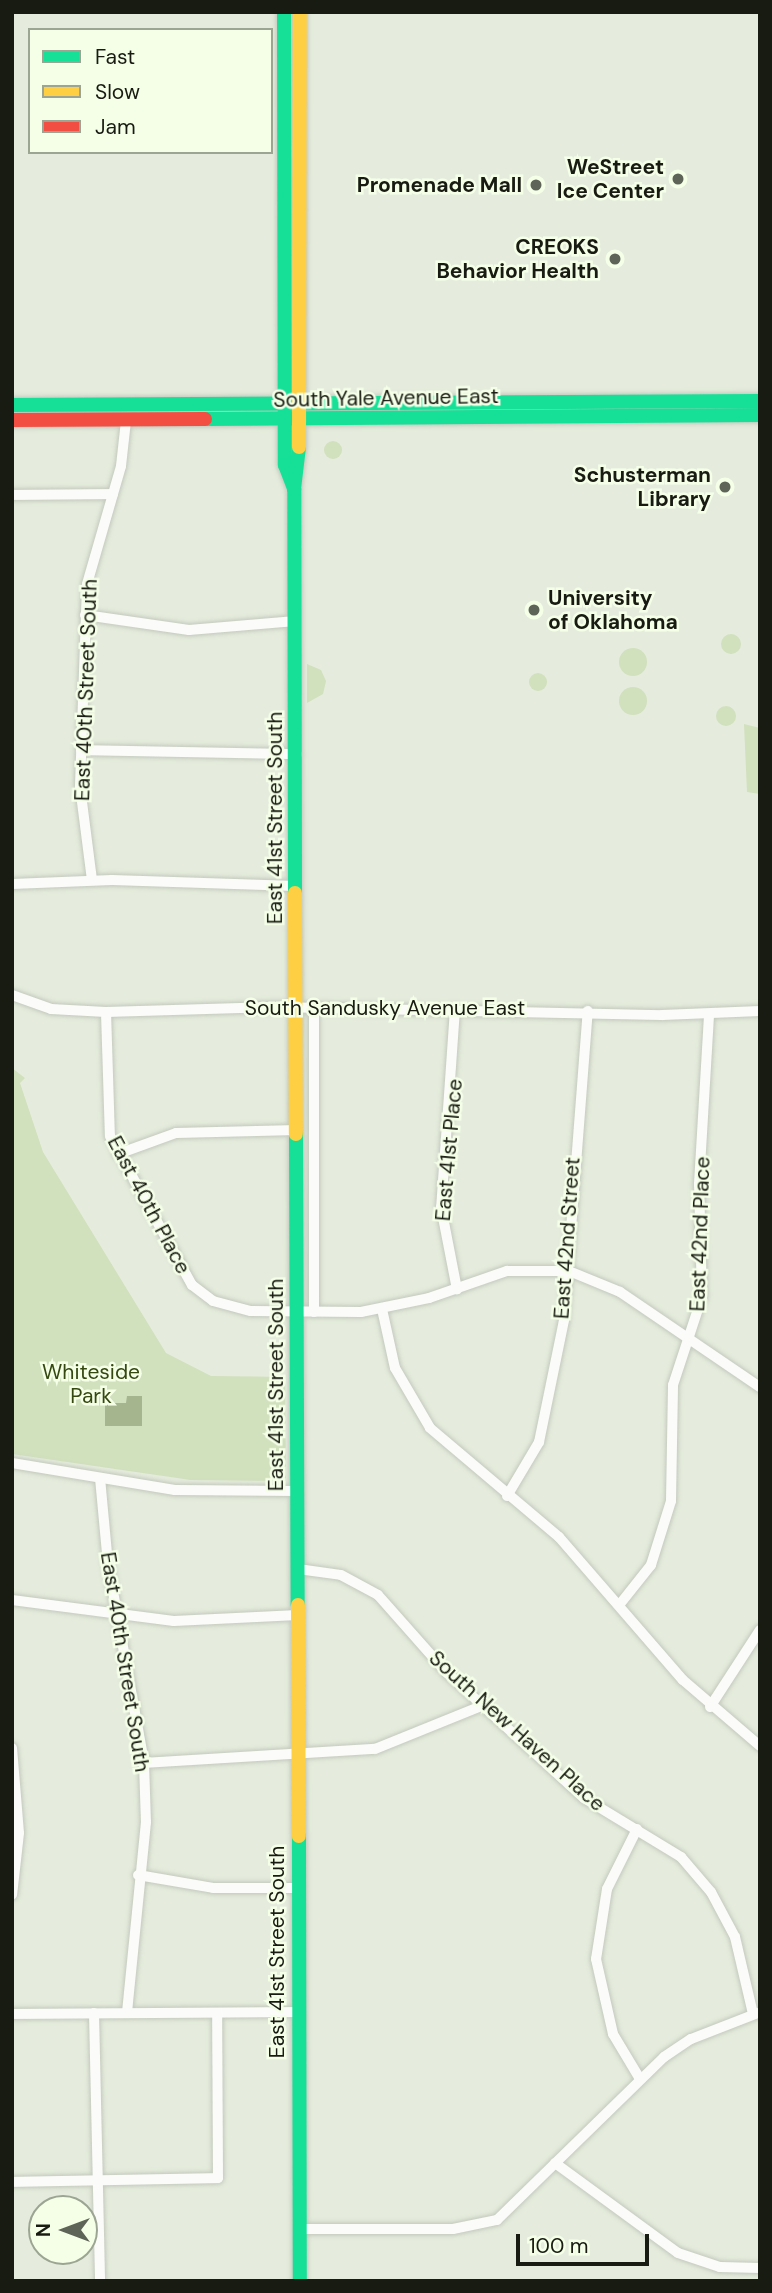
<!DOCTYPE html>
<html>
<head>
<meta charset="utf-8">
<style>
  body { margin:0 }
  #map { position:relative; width:772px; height:2293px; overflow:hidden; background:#e5ecdd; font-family:"DM Sans",sans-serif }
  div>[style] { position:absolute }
  .green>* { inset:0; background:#d1e0bd }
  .round { border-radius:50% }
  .water>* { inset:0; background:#a5b58e }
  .roads { filter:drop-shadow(0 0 2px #c3c9bd) drop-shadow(0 0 2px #c3c9bd) }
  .street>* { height:10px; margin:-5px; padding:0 5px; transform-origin:5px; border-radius:5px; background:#fbfcfa }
  .fast>* { height:14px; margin:-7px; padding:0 7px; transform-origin:7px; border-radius:7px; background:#16e098 }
  .slow>* { height:14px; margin:-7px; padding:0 7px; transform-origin:7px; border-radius:7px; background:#ffcf43 }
  .jam>* { height:14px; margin:-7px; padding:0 7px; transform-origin:7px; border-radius:7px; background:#f24e42 }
  .dots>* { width:19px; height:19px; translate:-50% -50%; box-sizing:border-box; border:4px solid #f5ffe8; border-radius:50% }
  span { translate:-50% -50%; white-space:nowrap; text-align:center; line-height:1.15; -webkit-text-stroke:5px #f5ffe8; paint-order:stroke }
  .poi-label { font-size:21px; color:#171b11; font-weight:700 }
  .right { translate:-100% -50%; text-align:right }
  .left { translate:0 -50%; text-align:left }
  .street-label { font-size:21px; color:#171b11 }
  .park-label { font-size:21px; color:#35480f }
  .frame { position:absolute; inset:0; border:14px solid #171b11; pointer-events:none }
  .legend { position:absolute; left:28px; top:28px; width:245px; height:126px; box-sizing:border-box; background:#f5ffe8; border:2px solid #9ca492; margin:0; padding:9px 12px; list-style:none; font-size:21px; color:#171b11 }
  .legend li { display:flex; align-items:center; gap:14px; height:35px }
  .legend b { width:35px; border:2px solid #9ca492 }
  .north { position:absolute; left:28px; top:2195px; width:70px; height:70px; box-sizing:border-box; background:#f5ffe8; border:2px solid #9ca492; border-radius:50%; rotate:270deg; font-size:19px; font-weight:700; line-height:28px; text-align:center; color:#171b11 }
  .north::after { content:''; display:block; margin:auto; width:24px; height:32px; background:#5f6458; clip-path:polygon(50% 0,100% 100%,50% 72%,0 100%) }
  .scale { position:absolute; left:516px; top:2234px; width:133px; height:32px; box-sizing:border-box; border:4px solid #171b11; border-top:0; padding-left:9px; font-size:21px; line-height:24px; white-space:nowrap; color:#171b11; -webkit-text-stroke:5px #f5ffe8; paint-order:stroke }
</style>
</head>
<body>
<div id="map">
  <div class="green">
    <div class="round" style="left:324px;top:441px;width:18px;height:18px"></div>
    <div class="round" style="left:721px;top:634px;width:20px;height:20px"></div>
    <div class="round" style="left:619px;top:648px;width:28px;height:28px"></div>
    <div style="clip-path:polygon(307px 664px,321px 670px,326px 681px,323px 694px,307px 703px)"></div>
    <div class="round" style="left:529px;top:673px;width:18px;height:18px"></div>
    <div class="round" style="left:619px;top:687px;width:28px;height:28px"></div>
    <div class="round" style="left:716px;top:706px;width:20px;height:20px"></div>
    <div style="clip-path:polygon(744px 724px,760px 728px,760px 794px,747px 792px)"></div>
    <div style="clip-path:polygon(12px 1068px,25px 1078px,20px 1083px,43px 1152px,166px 1353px,211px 1376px,285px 1377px,286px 1481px,191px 1480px,12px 1454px)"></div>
  </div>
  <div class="water">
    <div style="clip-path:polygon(127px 1396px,142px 1396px,142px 1426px,105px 1426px,105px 1403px,126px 1403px)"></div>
  </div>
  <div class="roads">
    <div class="street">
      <div style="left:12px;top:495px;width:101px;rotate:-0.6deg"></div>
      <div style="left:85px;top:615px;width:105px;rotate:8.2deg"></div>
      <div style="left:189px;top:630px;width:107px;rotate:-4.8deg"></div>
      <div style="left:81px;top:750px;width:216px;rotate:1.1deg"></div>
      <div style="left:92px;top:880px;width:95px;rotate:-97.3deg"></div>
      <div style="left:80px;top:786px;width:202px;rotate:-88deg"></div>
      <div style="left:87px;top:584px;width:123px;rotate:-73.9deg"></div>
      <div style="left:121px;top:466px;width:45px;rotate:-83.7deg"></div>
      <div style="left:12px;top:884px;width:100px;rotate:-2.3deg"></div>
      <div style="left:112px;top:880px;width:184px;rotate:1.9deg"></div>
      <div style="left:12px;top:995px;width:41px;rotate:19.7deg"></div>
      <div style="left:51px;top:1009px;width:55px;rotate:3.1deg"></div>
      <div style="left:106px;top:1012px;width:168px;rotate:-1.7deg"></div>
      <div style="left:274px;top:1007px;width:388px;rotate:1.2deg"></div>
      <div style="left:662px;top:1015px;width:98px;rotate:-2.3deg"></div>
      <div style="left:455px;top:1009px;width:198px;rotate:94deg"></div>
      <div style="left:441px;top:1207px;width:84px;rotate:79deg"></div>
      <div style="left:314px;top:1010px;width:302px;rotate:90deg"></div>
      <div style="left:106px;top:1012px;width:124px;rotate:88.2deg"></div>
      <div style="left:110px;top:1136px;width:170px;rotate:61.2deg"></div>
      <div style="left:192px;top:1285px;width:26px;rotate:37deg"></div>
      <div style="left:213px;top:1301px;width:39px;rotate:15deg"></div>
      <div style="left:251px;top:1311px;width:110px;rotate:0.5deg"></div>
      <div style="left:361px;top:1312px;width:69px;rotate:-11.6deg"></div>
      <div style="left:429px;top:1298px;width:83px;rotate:-19.1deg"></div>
      <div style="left:507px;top:1271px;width:62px"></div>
      <div style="left:569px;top:1271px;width:55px;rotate:22.4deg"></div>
      <div style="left:620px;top:1292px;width:169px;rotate:34.2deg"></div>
      <div style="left:118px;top:1154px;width:62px;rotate:-19.9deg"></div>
      <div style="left:176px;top:1133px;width:121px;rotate:-1.4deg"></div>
      <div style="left:382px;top:1309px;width:60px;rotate:77.6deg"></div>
      <div style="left:395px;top:1368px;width:69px;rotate:59.7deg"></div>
      <div style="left:430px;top:1428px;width:169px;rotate:40.2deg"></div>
      <div style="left:559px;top:1537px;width:189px;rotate:49.1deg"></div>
      <div style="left:683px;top:1680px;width:101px;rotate:40.6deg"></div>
      <div style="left:12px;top:1463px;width:165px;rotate:9.4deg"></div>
      <div style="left:175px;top:1490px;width:122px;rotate:0.5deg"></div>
      <div style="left:100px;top:1478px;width:86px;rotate:84.7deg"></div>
      <div style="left:108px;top:1564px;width:202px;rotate:79.7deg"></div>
      <div style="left:144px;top:1763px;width:59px;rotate:88.1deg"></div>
      <div style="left:146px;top:1822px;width:192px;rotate:95.7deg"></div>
      <div style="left:507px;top:1496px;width:63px;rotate:-59.3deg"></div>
      <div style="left:539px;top:1442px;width:125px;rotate:-78.4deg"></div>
      <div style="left:564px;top:1320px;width:310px;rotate:-85.6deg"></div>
      <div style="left:298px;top:1569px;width:43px;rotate:7.9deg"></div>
      <div style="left:341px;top:1575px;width:42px;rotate:28.4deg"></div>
      <div style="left:378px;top:1595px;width:104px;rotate:48.5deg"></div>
      <div style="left:447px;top:1673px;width:185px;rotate:42.4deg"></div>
      <div style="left:584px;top:1798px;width:114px;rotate:31.3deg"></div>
      <div style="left:681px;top:1857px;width:46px;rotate:49.4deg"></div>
      <div style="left:711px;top:1892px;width:51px;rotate:61.9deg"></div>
      <div style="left:735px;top:1937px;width:79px;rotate:76.8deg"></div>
      <div style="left:12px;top:1600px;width:163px;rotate:7.4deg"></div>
      <div style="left:174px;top:1621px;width:124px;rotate:-2.8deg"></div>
      <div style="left:620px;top:1604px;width:50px;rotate:-51.5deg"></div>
      <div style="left:651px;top:1565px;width:67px;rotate:-72.6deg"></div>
      <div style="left:671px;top:1501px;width:116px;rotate:-89deg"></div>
      <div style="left:673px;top:1385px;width:93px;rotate:-71.8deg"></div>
      <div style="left:702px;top:1297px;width:113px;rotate:-91.5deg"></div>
      <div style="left:699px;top:1184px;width:170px;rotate:-86.6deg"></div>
      <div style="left:710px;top:1707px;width:92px;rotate:-57deg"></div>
      <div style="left:12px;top:1748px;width:85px;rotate:85.3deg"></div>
      <div style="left:19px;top:1833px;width:62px;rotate:96.4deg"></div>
      <div style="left:144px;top:1763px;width:231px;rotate:-3.5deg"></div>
      <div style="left:375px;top:1749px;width:118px;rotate:-22deg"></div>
      <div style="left:637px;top:1829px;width:67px;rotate:116.6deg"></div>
      <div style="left:607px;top:1889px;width:71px;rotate:98.9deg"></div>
      <div style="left:596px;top:1959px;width:77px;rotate:77.2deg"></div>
      <div style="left:613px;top:2034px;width:52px;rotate:59deg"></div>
      <div style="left:138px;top:1875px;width:76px;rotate:9.8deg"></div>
      <div style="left:213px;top:1888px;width:85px"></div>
      <div style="left:94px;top:2013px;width:268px;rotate:88.7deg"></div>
      <div style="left:12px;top:2014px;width:286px;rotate:-0.4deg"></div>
      <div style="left:555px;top:2163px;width:152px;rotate:36.2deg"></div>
      <div style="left:678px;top:2253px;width:44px;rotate:18.4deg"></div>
      <div style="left:720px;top:2267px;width:40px;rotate:1.4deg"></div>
      <div style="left:12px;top:2182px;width:206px;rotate:-1.1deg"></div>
      <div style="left:218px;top:2178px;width:165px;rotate:-90.3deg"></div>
      <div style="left:300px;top:2229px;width:153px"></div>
      <div style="left:453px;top:2229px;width:45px;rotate:-11.6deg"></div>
      <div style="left:497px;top:2220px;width:233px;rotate:-44.3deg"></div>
      <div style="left:664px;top:2057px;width:32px;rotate:-34deg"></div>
      <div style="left:691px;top:2039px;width:72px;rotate:-21.2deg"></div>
    </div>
    <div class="fast">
      <div style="left:284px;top:12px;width:453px;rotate:89.9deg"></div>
      <div style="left:285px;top:465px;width:26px;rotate:69deg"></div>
      <div style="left:12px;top:405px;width:748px;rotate:-0.31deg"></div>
      <div style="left:205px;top:419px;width:555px;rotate:-0.41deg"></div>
      <div style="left:295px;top:893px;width:404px;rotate:-90.1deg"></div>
      <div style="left:294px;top:489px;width:42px;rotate:-83.2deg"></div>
      <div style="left:296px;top:1134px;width:471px;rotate:89.8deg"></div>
      <div style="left:299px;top:1836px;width:445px;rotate:89.9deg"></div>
    </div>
    <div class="slow">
      <div style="left:299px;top:447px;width:435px;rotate:-89.9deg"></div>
      <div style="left:295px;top:893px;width:241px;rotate:89.8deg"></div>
      <div style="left:298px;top:1605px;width:231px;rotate:89.8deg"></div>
    </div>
    <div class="jam">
      <div style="left:12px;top:420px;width:193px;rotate:-0.3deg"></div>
    </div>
  </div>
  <div class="dots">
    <div style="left:678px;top:179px;background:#5f6458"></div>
    <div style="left:536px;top:185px;background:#5f6458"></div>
    <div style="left:615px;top:259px;background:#5f6458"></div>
    <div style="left:725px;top:487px;background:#5f6458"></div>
    <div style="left:534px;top:610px;background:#5f6458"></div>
  </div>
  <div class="poi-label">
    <span class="right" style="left:664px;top:179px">WeStreet<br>Ice Center</span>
    <span class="right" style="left:522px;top:185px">Promenade Mall</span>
    <span class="right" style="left:599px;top:259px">CREOKS<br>Behavior Health</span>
    <span class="right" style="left:711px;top:487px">Schusterman<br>Library</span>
    <span class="left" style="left:548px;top:610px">University<br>of Oklahoma</span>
  </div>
  <div class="street-label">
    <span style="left:386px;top:398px;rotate:-1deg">South Yale Avenue East</span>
    <span style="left:86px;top:690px;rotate:-88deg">East 40th Street South</span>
    <span style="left:275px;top:818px;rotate:-90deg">East 41st Street South</span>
    <span style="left:385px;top:1008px">South Sandusky Avenue East</span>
    <span style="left:449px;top:1150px;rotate:-85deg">East 41st Place</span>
    <span style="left:149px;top:1205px;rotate:62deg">East 40th Place</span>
    <span style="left:700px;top:1234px;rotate:-88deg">East 42nd Place</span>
    <span style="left:567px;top:1238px;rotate:-86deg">East 42nd Street</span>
    <span style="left:276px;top:1385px;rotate:-90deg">East 41st Street South</span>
    <span style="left:125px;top:1662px;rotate:81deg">East 40th Street South</span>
    <span style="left:517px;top:1731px;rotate:42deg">South New Haven Place</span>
    <span style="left:277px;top:1952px;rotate:-90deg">East 41st Street South</span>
  </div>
  <div class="park-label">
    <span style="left:91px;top:1384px">Whiteside<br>Park</span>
  </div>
  <div class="frame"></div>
  <ul class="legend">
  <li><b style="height:9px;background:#16e098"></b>Fast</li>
  <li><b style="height:9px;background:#ffcf43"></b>Slow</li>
  <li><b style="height:9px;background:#f24e42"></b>Jam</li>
  </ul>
  <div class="north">N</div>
  <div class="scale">100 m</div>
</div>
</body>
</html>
